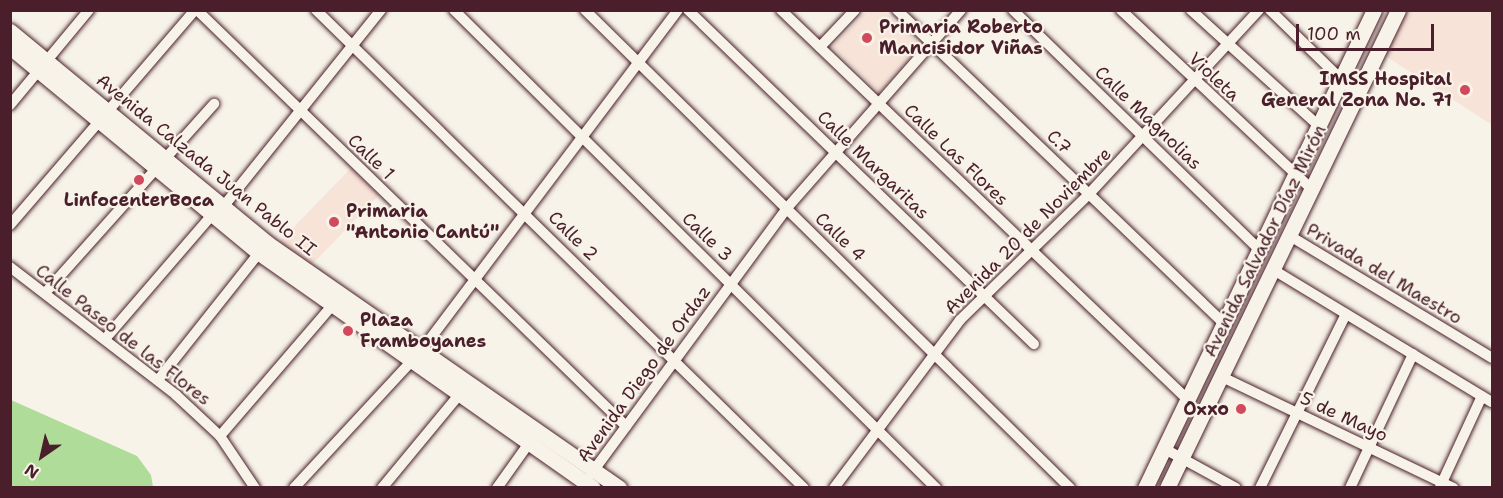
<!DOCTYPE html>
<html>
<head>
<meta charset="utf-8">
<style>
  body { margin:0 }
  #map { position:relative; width:1503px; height:498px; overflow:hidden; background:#f7f3e8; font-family:"Shantell Sans",sans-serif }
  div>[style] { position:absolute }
  .built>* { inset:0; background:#f7e3d8; transform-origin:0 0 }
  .green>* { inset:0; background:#b0dc9a }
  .roads { filter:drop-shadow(0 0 2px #4a1f2b) drop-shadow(0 0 2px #4a1f2b) }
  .street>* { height:10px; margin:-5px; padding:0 5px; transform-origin:5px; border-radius:5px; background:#f7f3e8 }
  .secondary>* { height:15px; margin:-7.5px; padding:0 7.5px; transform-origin:7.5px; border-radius:7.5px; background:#f7f3e8 }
  .dots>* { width:16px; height:16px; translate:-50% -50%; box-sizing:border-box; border:3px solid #f7f3e8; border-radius:50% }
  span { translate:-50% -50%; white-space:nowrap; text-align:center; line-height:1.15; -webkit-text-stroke:4.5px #f7f3e8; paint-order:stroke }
  .poi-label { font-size:18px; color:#4a1f2b; font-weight:700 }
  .left { translate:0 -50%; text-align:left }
  .right { translate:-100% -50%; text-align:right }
  .street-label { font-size:18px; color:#4a1f2b }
  .frame { position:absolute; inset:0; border:12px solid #4a1f2b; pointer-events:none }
  .north { position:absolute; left:12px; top:426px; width:60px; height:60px; -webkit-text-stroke:4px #f7f3e8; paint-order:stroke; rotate:214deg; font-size:16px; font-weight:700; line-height:24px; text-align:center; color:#4a1f2b }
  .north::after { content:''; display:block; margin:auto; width:21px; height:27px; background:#4a1f2b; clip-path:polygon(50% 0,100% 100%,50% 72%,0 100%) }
  .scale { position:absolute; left:1296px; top:24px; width:138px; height:27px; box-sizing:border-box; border:3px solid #4a1f2b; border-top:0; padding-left:8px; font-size:18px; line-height:21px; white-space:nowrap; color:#4a1f2b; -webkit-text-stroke:4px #f7f3e8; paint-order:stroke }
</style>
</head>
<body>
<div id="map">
  <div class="built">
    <div style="clip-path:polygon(884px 11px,922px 47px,879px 92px,832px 47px,866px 11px)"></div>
    <div style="clip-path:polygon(1408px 11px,1492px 11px,1492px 125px,1384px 55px)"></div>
    <div style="left:351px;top:168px;width:39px;height:103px;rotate:44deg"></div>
  </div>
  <div class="green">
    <div style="clip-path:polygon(11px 400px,137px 456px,151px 475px,153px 487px,11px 487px)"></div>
  </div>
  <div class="roads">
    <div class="street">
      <div style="left:197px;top:10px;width:598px;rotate:44.12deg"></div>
      <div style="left:316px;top:10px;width:683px;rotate:44.41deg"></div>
      <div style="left:454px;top:10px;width:679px;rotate:44.76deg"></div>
      <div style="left:585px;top:10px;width:681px;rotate:44.58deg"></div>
      <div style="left:688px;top:10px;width:481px;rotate:44deg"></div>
      <div style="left:781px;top:10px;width:561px;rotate:43.77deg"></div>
      <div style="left:897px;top:10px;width:452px;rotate:43.8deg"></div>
      <div style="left:1013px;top:10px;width:344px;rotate:44.2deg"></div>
      <div style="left:1121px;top:10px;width:263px;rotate:43.2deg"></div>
      <div style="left:1191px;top:10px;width:174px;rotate:42.2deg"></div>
      <div style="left:1270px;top:10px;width:123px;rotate:44.3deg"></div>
      <div style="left:820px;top:47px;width:51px;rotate:-46.6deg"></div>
      <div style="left:10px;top:105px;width:124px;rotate:-50.3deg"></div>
      <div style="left:223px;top:207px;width:253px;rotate:-51.3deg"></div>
      <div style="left:10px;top:225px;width:284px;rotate:-49.3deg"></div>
      <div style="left:1290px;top:236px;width:236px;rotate:31.1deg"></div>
      <div style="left:10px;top:267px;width:210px;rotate:37.6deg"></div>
      <div style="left:176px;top:395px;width:60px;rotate:43deg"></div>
      <div style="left:220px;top:436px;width:63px;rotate:56.1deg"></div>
      <div style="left:1272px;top:269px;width:257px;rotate:31.2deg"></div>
      <div style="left:45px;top:293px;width:254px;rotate:-48.2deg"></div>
      <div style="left:105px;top:339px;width:164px;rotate:-49.2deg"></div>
      <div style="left:1220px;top:376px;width:259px;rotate:25.6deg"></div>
      <div style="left:158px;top:380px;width:162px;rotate:-51.5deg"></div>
      <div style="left:220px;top:436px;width:172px;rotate:-49.3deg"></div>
      <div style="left:1163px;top:448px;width:83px;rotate:28.7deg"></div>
      <div style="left:591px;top:474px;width:330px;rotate:-53.6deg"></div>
      <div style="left:787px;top:208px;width:264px;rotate:-48.7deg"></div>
      <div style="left:1440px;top:487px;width:100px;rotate:-65.2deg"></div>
      <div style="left:294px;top:488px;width:187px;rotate:-47.2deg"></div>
      <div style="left:421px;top:351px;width:427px;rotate:-53deg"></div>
      <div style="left:382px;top:488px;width:121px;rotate:-50.4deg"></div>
      <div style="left:497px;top:488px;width:60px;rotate:-54.5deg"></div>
      <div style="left:834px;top:488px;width:210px;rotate:-53.1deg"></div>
      <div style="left:960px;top:320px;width:180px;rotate:-44.3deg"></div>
      <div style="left:1089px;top:194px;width:251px;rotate:-47.3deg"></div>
      <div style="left:1260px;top:488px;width:194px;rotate:-63.7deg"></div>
      <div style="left:1350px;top:488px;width:148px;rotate:-64.8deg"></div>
    </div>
    <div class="secondary">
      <div style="left:10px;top:31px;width:333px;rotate:39.5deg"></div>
      <div style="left:267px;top:243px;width:429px;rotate:34.8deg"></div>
      <div style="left:10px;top:47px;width:323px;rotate:39.6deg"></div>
      <div style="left:259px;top:253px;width:408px;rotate:35.1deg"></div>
      <div style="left:1145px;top:488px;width:530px;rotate:-64.4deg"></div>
      <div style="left:1167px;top:488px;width:531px;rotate:-64.21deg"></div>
    </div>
  </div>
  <div class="dots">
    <div style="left:867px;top:38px;background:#d1495b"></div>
    <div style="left:1465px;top:90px;background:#d1495b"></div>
    <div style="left:139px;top:180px;background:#d1495b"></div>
    <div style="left:334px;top:222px;background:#d1495b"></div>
    <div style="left:348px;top:331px;background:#d1495b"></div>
    <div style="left:1241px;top:409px;background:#d1495b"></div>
  </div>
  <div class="poi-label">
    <span class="left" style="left:879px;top:38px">Primaria Roberto<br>Mancisidor Viñas</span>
    <span class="right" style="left:1452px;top:90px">IMSS Hospital<br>General Zona No. 71</span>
    <span style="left:139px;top:200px">LinfocenterBoca</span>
    <span class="left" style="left:346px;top:222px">Primaria<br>"Antonio Cantú"</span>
    <span class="left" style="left:360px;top:331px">Plaza<br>Framboyanes</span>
    <span class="right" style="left:1229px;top:409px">Oxxo</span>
  </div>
  <div class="street-label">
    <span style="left:1214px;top:77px;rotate:43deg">Violeta</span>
    <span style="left:1148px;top:118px;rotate:44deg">Calle Magnolias</span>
    <span style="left:1059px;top:142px;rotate:44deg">C.7</span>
    <span style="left:956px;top:155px;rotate:44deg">Calle Las Flores</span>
    <span style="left:371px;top:157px;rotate:44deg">Calle 1</span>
    <span style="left:206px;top:165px;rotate:39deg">Avenida Calzada Juan Pablo II</span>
    <span style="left:873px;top:165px;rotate:44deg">Calle Margaritas</span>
    <span style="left:1028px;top:231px;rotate:-45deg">Avenida 20 de Noviembre</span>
    <span style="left:573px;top:236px;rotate:45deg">Calle 2</span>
    <span style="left:707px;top:237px;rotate:44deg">Calle 3</span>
    <span style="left:840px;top:237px;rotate:44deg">Calle 4</span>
    <span style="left:1265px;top:241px;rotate:-64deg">Avenida Salvador Díaz Mirón</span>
    <span style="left:1384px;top:274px;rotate:31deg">Privada del Maestro</span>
    <span style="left:123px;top:335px;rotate:38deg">Calle Paseo de las Flores</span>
    <span style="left:644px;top:374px;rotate:-54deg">Avenida Diego de Ordaz</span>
    <span style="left:1344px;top:417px;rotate:25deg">5 de Mayo</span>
  </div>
  <div class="frame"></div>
  <div class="north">N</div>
  <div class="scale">100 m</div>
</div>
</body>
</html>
